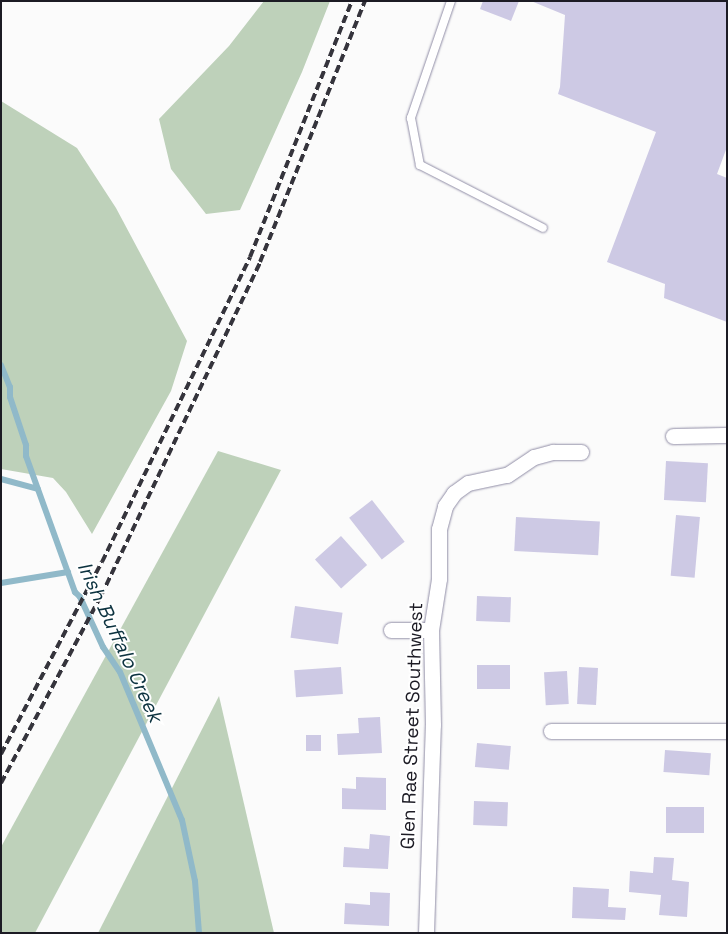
<!DOCTYPE html>
<html>
<head>
<meta charset="utf-8">
<style>
  body { margin:0 }
  #map { position:relative; width:728px; height:934px; overflow:hidden; background:#fbfbfb; font-family:"Space Grotesk",sans-serif }
  div>[style] { position:absolute }
  .green>* { inset:0; background:#bed1ba }
  .stream>* { height:6px; margin:-3px; padding:0 3px; transform-origin:3px; border-radius:3px; background:#90b9c9 }
  .building>* { inset:0; background:#cdc9e4; transform-origin:0 0 }
  .roads { filter:drop-shadow(0 0 1px #908da6) drop-shadow(0 0 1px #908da6) }
  .service>* { height:8px; margin:-4px; padding:0 4px; transform-origin:4px; border-radius:4px; background:#fff }
  .minor>* { height:15px; margin:-7.5px; padding:0 7.5px; transform-origin:7.5px; border-radius:7.5px; background:#fff }
  .rail>* { height:4px; margin-top:-2px; transform-origin:0; background:repeating-linear-gradient(90deg,#35343c 0 8px,transparent 0 12px) }
  span { translate:-50% -50%; white-space:nowrap; text-align:center; line-height:1.15; -webkit-text-stroke:4px #fff; paint-order:stroke }
  .street-label { font-size:19px; color:#1c1b24 }
  .water-label { font-size:20px; color:#0c323f; font-style:italic }
  .frame { position:absolute; inset:0; border:2px solid #1c1b24; pointer-events:none }
</style>
</head>
<body>
<div id="map">
  <div class="green">
    <div style="clip-path:polygon(264px 1px,330px 1px,302px 72px,240px 210px,206px 214px,171px 169px,159px 119px,229px 46px)"></div>
    <div style="clip-path:polygon(1px 101px,77px 148px,116px 208px,187px 341px,171px 391px,92px 534px,66px 492px,53px 478px,1px 469px)"></div>
    <div style="clip-path:polygon(218px 451px,281px 470px,35px 933px,1px 933px,1px 847px)"></div>
    <div style="clip-path:polygon(219px 696px,274px 933px,98px 933px)"></div>
  </div>
  <div class="stream">
    <div style="left:1px;top:365px;width:24px;rotate:68deg"></div>
    <div style="left:10px;top:387px;width:10px;rotate:90deg"></div>
    <div style="left:10px;top:397px;width:51px;rotate:71.6deg"></div>
    <div style="left:26px;top:445px;width:11px;rotate:90deg"></div>
    <div style="left:26px;top:456px;width:145px;rotate:70.2deg"></div>
    <div style="left:75px;top:592px;width:7px;rotate:45deg"></div>
    <div style="left:80px;top:597px;width:55px;rotate:65.3deg"></div>
    <div style="left:103px;top:647px;width:30px;rotate:56deg"></div>
    <div style="left:120px;top:672px;width:160px;rotate:67.3deg"></div>
    <div style="left:182px;top:820px;width:62px;rotate:78deg"></div>
    <div style="left:195px;top:881px;width:52px;rotate:85.6deg"></div>
    <div style="left:1px;top:479px;width:38px;rotate:15deg"></div>
    <div style="left:1px;top:583px;width:68px;rotate:-9.3deg"></div>
  </div>
  <div class="building">
    <div style="clip-path:polygon(483px 1px,519px 1px,511px 21px,480px 9px)"></div>
    <div style="clip-path:polygon(531px 1px,727px 1px,727px 147px,717px 174px,727px 178px,727px 322px,664px 298px,665px 284px,607px 262px,656px 132px,558px 94px,560px 87px,565px 15px)"></div>
    <div style="left:666px;top:461px;width:42px;height:39px;rotate:3deg"></div>
    <div style="left:372px;top:500px;width:53px;height:29px;rotate:52deg"></div>
    <div style="left:676px;top:515px;width:24px;height:61px;rotate:5deg"></div>
    <div style="left:516px;top:517px;width:84px;height:34px;rotate:3deg"></div>
    <div style="left:341px;top:536px;width:39px;height:35px;rotate:48deg"></div>
    <div style="left:477px;top:596px;width:34px;height:25px;rotate:2deg"></div>
    <div style="left:295px;top:606px;width:48px;height:32px;rotate:8deg"></div>
    <div style="left:477px;top:665px;width:33px;height:24px"></div>
    <div style="left:341px;top:667px;width:27px;height:47px;rotate:86deg"></div>
    <div style="left:579px;top:667px;width:19px;height:37px;rotate:3deg"></div>
    <div style="left:567px;top:671px;width:33px;height:23px;rotate:87deg"></div>
    <div style="clip-path:polygon(380px 717px,382px 753px,338px 755px,337px 734px,359px 733px,358px 718px)"></div>
    <div style="left:306px;top:735px;width:15px;height:16px"></div>
    <div style="left:477px;top:743px;width:34px;height:24px;rotate:5deg"></div>
    <div style="left:665px;top:750px;width:46px;height:22px;rotate:4deg"></div>
    <div style="clip-path:polygon(356px 777px,386px 778px,386px 810px,342px 809px,342px 788px,356px 789px)"></div>
    <div style="left:474px;top:801px;width:34px;height:24px;rotate:2deg"></div>
    <div style="left:704px;top:807px;width:26px;height:38px;rotate:90deg"></div>
    <div style="clip-path:polygon(370px 834px,390px 836px,388px 869px,343px 867px,344px 847px,369px 849px)"></div>
    <div style="clip-path:polygon(654px 857px,674px 858px,672px 880px,689px 882px,687px 917px,659px 915px,661px 895px,629px 892px,630px 871px,653px 873px)"></div>
    <div style="clip-path:polygon(573px 887px,609px 889px,608px 907px,626px 908px,625px 920px,572px 918px)"></div>
    <div style="clip-path:polygon(370px 892px,390px 893px,389px 926px,344px 924px,345px 903px,370px 905px)"></div>
  </div>
  <div class="roads">
    <div class="service">
      <div style="left:451px;top:1px;width:124px;rotate:108.9deg"></div>
      <div style="left:411px;top:118px;width:48px;rotate:79.2deg"></div>
      <div style="left:420px;top:165px;width:138px;rotate:27.1deg"></div>
    </div>
    <div class="minor">
      <div style="left:673px;top:436px;width:54px;rotate:-1.1deg"></div>
      <div style="left:391px;top:630px;width:40px"></div>
      <div style="left:551px;top:731px;width:176px"></div>
      <div style="left:426px;top:933px;width:208px;rotate:-88.1deg"></div>
      <div style="left:433px;top:725px;width:95px;rotate:-91.2deg"></div>
      <div style="left:431px;top:630px;width:52px;rotate:-81.1deg"></div>
      <div style="left:439px;top:579px;width:50px;rotate:-90deg"></div>
      <div style="left:439px;top:529px;width:24px;rotate:-75deg"></div>
      <div style="left:445px;top:506px;width:16px;rotate:-55deg"></div>
      <div style="left:454px;top:493px;width:17px;rotate:-36deg"></div>
      <div style="left:468px;top:483px;width:40px;rotate:-12deg"></div>
      <div style="left:507px;top:475px;width:32px;rotate:-34deg"></div>
      <div style="left:534px;top:457px;width:20px;rotate:-15deg"></div>
      <div style="left:553px;top:452px;width:28px"></div>
    </div>
  </div>
  <div class="rail">
    <div style="left:1px;top:754px;width:217px;rotate:-62.3deg"></div>
    <div style="left:102px;top:562px;width:339px;rotate:-64.1deg"></div>
    <div style="left:250px;top:257px;width:276px;rotate:-68.3deg"></div>
    <div style="left:1px;top:783px;width:212px;rotate:-61.9deg"></div>
    <div style="left:101px;top:596px;width:370px;rotate:-64.5deg"></div>
    <div style="left:260px;top:262px;width:281px;rotate:-68.1deg"></div>
  </div>
  <div class="street-label">
    <span style="left:412px;top:726px;rotate:-88deg">Glen Rae Street Southwest</span>
  </div>
  <div class="water-label">
    <span style="left:120px;top:642px;rotate:65deg">Irish Buffalo Creek</span>
  </div>
  <div class="frame"></div>
</div>
</body>
</html>
